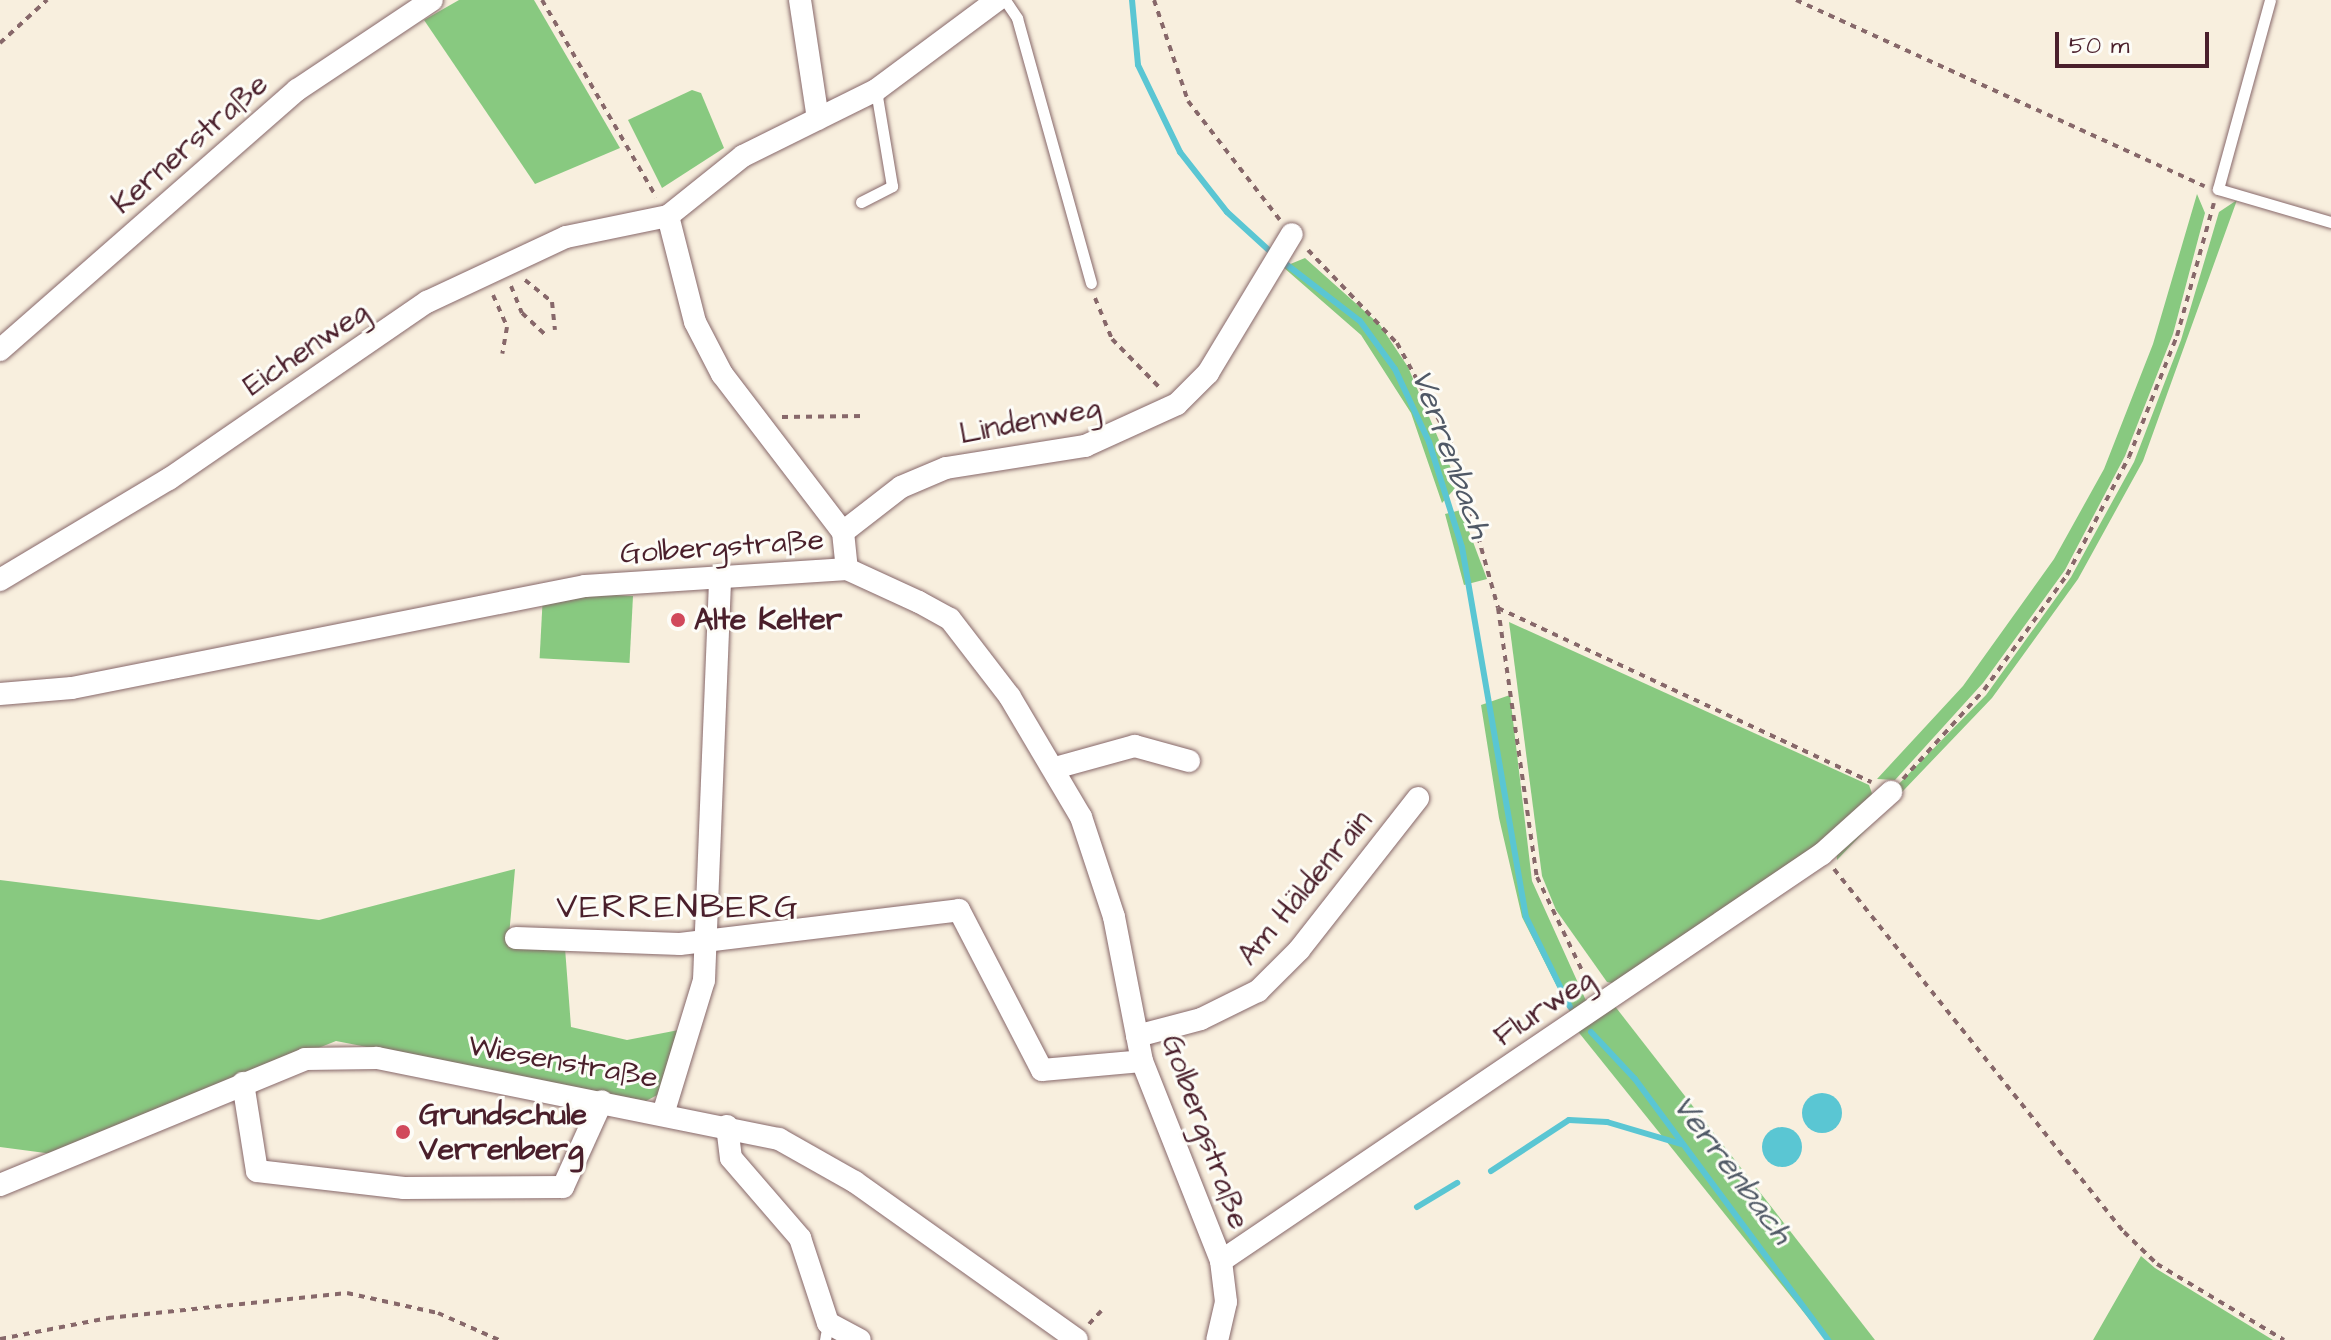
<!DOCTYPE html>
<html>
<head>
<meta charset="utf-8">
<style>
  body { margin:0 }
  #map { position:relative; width:2331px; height:1340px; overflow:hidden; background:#f8efde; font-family:"Architects Daughter",sans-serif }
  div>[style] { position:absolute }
  .green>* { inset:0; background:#88c980; transform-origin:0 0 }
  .water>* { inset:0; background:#5ac6d3 }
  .round { border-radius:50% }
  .stream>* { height:6px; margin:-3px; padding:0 3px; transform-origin:3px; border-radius:3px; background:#5ac6d3 }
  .path>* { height:4px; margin-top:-2px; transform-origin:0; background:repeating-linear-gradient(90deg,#87686a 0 6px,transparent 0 12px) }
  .roads { filter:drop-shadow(0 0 2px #87686a) drop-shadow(0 0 2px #87686a) }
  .service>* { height:11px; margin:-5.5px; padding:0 5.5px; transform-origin:5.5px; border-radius:5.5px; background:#fff }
  .minor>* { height:22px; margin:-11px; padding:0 11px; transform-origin:11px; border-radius:11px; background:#fff }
  .dots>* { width:22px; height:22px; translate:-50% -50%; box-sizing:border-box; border:4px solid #fdfcf7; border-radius:50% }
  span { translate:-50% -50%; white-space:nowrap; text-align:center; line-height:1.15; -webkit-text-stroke:6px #fdfcf7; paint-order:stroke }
  .street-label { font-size:30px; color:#4a1f2b }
  .poi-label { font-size:30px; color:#4a1f2b; font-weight:700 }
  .left { translate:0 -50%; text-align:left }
  .water-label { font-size:32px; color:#505966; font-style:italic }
  .quarter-label { font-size:34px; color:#4a1f2b; letter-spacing:2px }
  .scale { position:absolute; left:2055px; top:32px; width:154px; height:36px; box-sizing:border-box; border:4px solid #4a1f2b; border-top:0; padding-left:10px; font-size:24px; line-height:28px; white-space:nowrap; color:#4a1f2b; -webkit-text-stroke:6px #fdfcf7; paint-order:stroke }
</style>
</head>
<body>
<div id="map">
  <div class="green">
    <div style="clip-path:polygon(459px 0,534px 0,620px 148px,535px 184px,424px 20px)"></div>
    <div style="clip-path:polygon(692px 90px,701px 93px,724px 148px,662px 188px,628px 120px)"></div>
    <div style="clip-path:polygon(2197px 194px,2205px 213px,2173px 334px,2125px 456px,2065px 570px,1983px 683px,1895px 780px,1877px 779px,1963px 686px,2054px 559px,2104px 469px,2153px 344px)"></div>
    <div style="clip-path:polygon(2237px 200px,2143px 461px,2078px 579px,1992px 698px,1837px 860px,1836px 848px,1986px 695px,2071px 577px,2134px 462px,2181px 340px,2219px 212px)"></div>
    <div style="clip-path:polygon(1305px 258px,1380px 325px,1408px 367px,1458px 485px,1442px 503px,1411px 413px,1361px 335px,1283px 267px)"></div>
    <div style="clip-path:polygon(1461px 510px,1487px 579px,1464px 585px,1445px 514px)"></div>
    <div style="left:633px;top:596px;width:67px;height:90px;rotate:93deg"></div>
    <div style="clip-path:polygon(1509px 622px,1869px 785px,1874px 799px,1824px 845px,1622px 985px,1607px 982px,1556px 910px,1542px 876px)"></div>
    <div style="clip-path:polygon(1510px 695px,1532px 881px,1588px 1005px,1572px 1016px,1522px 917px,1499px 818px,1481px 705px)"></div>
    <div style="clip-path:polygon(515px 869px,508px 947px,565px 948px,571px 1027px,627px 1040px,684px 1029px,663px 1092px,646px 1101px,336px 1041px,53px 1154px,0 1147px,0 880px,319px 920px)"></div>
    <div style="clip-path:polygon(1614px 1005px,1875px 1340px,1826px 1340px,1576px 1029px)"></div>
    <div style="clip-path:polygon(2141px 1256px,2155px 1268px,2273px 1340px,2093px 1340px)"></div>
  </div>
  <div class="water">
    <div class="round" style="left:1802px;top:1093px;width:40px;height:40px"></div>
    <div class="round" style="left:1762px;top:1127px;width:40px;height:40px"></div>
  </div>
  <div class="stream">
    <div style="left:1132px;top:0;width:65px;rotate:84.7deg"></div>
    <div style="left:1138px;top:65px;width:97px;rotate:64.2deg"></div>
    <div style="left:1180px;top:152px;width:76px;rotate:51.9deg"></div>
    <div style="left:1227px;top:212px;width:62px;rotate:42.4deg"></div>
    <div style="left:1282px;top:261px;width:98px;rotate:37.6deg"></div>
    <div style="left:1360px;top:321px;width:59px;rotate:53.9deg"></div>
    <div style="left:1395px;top:369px;width:81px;rotate:65deg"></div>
    <div style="left:1429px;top:442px;width:110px;rotate:72.6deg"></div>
    <div style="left:1462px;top:547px;width:375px;rotate:80.2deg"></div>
    <div style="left:1526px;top:917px;width:100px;rotate:63.9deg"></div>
    <div style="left:1591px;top:1032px;width:64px;rotate:46.9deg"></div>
    <div style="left:1635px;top:1079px;width:325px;rotate:53.5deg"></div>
    <div style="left:1491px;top:1171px;width:93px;rotate:-33.2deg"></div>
    <div style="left:1569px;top:1120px;width:38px;rotate:3deg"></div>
    <div style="left:1607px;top:1122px;width:77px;rotate:16.6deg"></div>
    <div style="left:1417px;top:1207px;width:47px;rotate:-31deg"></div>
  </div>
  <div class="path">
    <div style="left:542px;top:0;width:228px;rotate:59.9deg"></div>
    <div style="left:1154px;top:0;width:107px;rotate:71.4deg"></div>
    <div style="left:1188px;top:101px;width:150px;rotate:52.3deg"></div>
    <div style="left:1796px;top:0;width:449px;rotate:24.5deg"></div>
    <div style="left:0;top:43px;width:64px;rotate:-42.5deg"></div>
    <div style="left:1308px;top:250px;width:129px;rotate:46.3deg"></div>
    <div style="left:1397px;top:343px;width:115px;rotate:61.4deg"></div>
    <div style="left:1452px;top:444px;width:170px;rotate:74.3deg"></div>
    <div style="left:1498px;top:608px;width:272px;rotate:81.8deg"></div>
    <div style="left:1537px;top:877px;width:124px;rotate:64.3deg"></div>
    <div style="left:525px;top:280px;width:35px;rotate:39deg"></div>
    <div style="left:552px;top:302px;width:28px;rotate:84deg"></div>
    <div style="left:511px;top:286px;width:29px;rotate:68deg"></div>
    <div style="left:522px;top:313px;width:33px;rotate:43deg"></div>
    <div style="left:493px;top:295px;width:35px;rotate:66deg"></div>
    <div style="left:507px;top:327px;width:27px;rotate:100deg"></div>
    <div style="left:1095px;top:298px;width:44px;rotate:67.5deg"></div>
    <div style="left:1112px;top:339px;width:70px;rotate:45.6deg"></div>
    <div style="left:782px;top:417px;width:81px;rotate:-0.7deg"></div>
    <div style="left:1498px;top:608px;width:412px;rotate:25deg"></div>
    <div style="left:1903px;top:779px;width:120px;rotate:-47.7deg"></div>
    <div style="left:1984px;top:690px;width:142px;rotate:-54.2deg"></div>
    <div style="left:2067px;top:575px;width:133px;rotate:-62.3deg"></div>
    <div style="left:2129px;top:457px;width:130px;rotate:-68.4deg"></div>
    <div style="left:2177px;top:336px;width:138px;rotate:-74.5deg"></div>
    <div style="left:1834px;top:869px;width:465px;rotate:51.4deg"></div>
    <div style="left:2124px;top:1232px;width:46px;rotate:44.1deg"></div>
    <div style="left:2157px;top:1264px;width:148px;rotate:30.9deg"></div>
    <div style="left:1089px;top:1324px;width:18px;rotate:-47deg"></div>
    <div style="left:0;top:1339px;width:110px;rotate:-11deg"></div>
    <div style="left:108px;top:1318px;width:240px;rotate:-6deg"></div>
    <div style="left:347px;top:1293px;width:93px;rotate:12.4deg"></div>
    <div style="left:438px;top:1313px;width:67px;rotate:23.9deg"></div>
  </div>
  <div class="roads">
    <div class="service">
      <div style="left:1005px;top:0;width:22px;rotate:56deg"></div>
      <div style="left:1017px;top:18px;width:275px;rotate:74.4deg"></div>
      <div style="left:2270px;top:0;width:196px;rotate:105.4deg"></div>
      <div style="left:2218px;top:189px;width:118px;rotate:16.3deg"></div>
      <div style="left:861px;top:202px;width:35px;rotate:-27deg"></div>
      <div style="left:892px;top:186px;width:97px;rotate:-99.5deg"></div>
      <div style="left:825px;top:1340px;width:17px;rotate:-80deg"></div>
    </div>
    <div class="minor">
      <div style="left:800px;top:0;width:120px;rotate:81.4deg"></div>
      <div style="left:668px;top:216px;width:109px;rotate:75.7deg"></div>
      <div style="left:695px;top:322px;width:59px;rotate:62.6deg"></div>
      <div style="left:722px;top:374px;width:199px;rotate:52.6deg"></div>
      <div style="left:843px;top:532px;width:37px;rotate:84deg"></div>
      <div style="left:668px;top:216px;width:96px;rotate:-38.7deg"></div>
      <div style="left:743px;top:156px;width:148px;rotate:-26.4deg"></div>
      <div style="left:876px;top:90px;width:151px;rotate:-36.6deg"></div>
      <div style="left:0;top:350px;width:395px;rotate:-41.2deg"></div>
      <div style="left:297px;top:90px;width:162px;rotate:-33.7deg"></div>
      <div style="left:843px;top:532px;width:73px;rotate:-37.8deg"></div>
      <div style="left:901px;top:487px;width:49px;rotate:-22.9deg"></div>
      <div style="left:946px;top:468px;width:141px;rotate:-9deg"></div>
      <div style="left:1085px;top:446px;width:101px;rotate:-24.5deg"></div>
      <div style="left:1177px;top:404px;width:44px;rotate:-45deg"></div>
      <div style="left:1208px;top:373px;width:162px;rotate:-58.9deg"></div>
      <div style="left:0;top:580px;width:197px;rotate:-30.9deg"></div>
      <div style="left:169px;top:479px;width:313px;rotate:-34.5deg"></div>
      <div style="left:427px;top:302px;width:153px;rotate:-25.1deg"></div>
      <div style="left:566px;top:237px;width:104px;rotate:-11.6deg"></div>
      <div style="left:0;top:694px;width:72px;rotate:-4.8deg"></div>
      <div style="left:72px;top:688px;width:523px;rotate:-11.25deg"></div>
      <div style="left:585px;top:586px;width:263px;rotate:-3.7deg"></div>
      <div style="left:847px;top:569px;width:79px;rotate:24.6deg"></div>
      <div style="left:919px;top:602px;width:35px;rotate:29deg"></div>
      <div style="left:950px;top:619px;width:98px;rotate:52.4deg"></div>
      <div style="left:1010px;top:697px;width:139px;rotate:59.4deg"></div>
      <div style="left:1081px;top:817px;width:105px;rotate:71.7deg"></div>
      <div style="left:1114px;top:917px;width:147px;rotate:79deg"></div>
      <div style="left:1142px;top:1061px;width:215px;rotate:68.4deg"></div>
      <div style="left:1221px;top:1261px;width:41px;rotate:83deg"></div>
      <div style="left:1226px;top:1302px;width:39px;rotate:103deg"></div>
      <div style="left:1055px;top:768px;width:83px;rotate:-15.4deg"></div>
      <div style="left:1135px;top:746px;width:56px;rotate:15.5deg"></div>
      <div style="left:516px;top:938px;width:164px;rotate:2.1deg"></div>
      <div style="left:680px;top:944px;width:281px;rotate:-6.9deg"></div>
      <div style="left:959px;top:910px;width:180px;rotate:62.6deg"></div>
      <div style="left:1042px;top:1070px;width:100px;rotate:-5.1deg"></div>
      <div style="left:1137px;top:1036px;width:66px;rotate:-14.9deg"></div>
      <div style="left:1201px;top:1019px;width:64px;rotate:-26.2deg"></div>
      <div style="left:1258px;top:991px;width:58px;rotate:-45deg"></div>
      <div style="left:1299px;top:950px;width:193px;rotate:-51.9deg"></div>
      <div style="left:243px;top:1083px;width:89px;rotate:81deg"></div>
      <div style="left:257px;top:1171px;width:148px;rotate:6.6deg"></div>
      <div style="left:404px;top:1188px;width:159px;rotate:-0.4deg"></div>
      <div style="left:563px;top:1187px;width:94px;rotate:-65.6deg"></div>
      <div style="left:664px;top:1111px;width:137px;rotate:-73deg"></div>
      <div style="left:704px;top:980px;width:404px;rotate:-87.7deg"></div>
      <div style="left:727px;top:1126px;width:32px;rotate:83deg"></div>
      <div style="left:731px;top:1158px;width:106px;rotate:49.2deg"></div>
      <div style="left:800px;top:1238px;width:89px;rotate:71.8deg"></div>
      <div style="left:828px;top:1323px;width:36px;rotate:28deg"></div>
      <div style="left:0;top:1185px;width:330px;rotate:-22.4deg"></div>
      <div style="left:305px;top:1059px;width:72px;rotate:-0.8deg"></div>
      <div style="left:377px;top:1058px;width:410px;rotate:11.4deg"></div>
      <div style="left:779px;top:1139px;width:87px;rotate:29.5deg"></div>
      <div style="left:855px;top:1182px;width:272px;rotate:35.4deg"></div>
      <div style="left:1221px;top:1261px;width:726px;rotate:-34.11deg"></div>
      <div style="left:1822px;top:854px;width:93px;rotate:-41.9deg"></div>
    </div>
  </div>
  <div class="dots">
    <div style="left:678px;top:620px;background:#d1495b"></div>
    <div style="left:403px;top:1132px;background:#d1495b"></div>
  </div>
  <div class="street-label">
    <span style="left:190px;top:144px;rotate:-41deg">Kernerstraße</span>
    <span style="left:306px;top:349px;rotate:-34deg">Eichenweg</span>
    <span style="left:1030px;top:421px;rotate:-11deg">Lindenweg</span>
    <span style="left:722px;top:547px;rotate:-4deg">Golbergstraße</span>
    <span style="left:1305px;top:888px;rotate:-50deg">Am Häldenrain</span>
    <span style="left:1544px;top:1008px;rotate:-34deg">Flurweg</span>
    <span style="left:563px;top:1062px;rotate:10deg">Wiesenstraße</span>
    <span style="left:1205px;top:1132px;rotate:70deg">Golbergstraße</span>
  </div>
  <div class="poi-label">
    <span class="left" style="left:694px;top:620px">Alte Kelter</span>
    <span class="left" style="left:419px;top:1132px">Grundschule<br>Verrenberg</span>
  </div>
  <div class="water-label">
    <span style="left:1450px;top:454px;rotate:70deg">Verrenbach</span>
    <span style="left:1732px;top:1170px;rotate:53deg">Verrenbach</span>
  </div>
  <div class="quarter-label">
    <span style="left:678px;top:908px">VERRENBERG</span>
  </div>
  <div class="scale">50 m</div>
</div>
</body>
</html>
